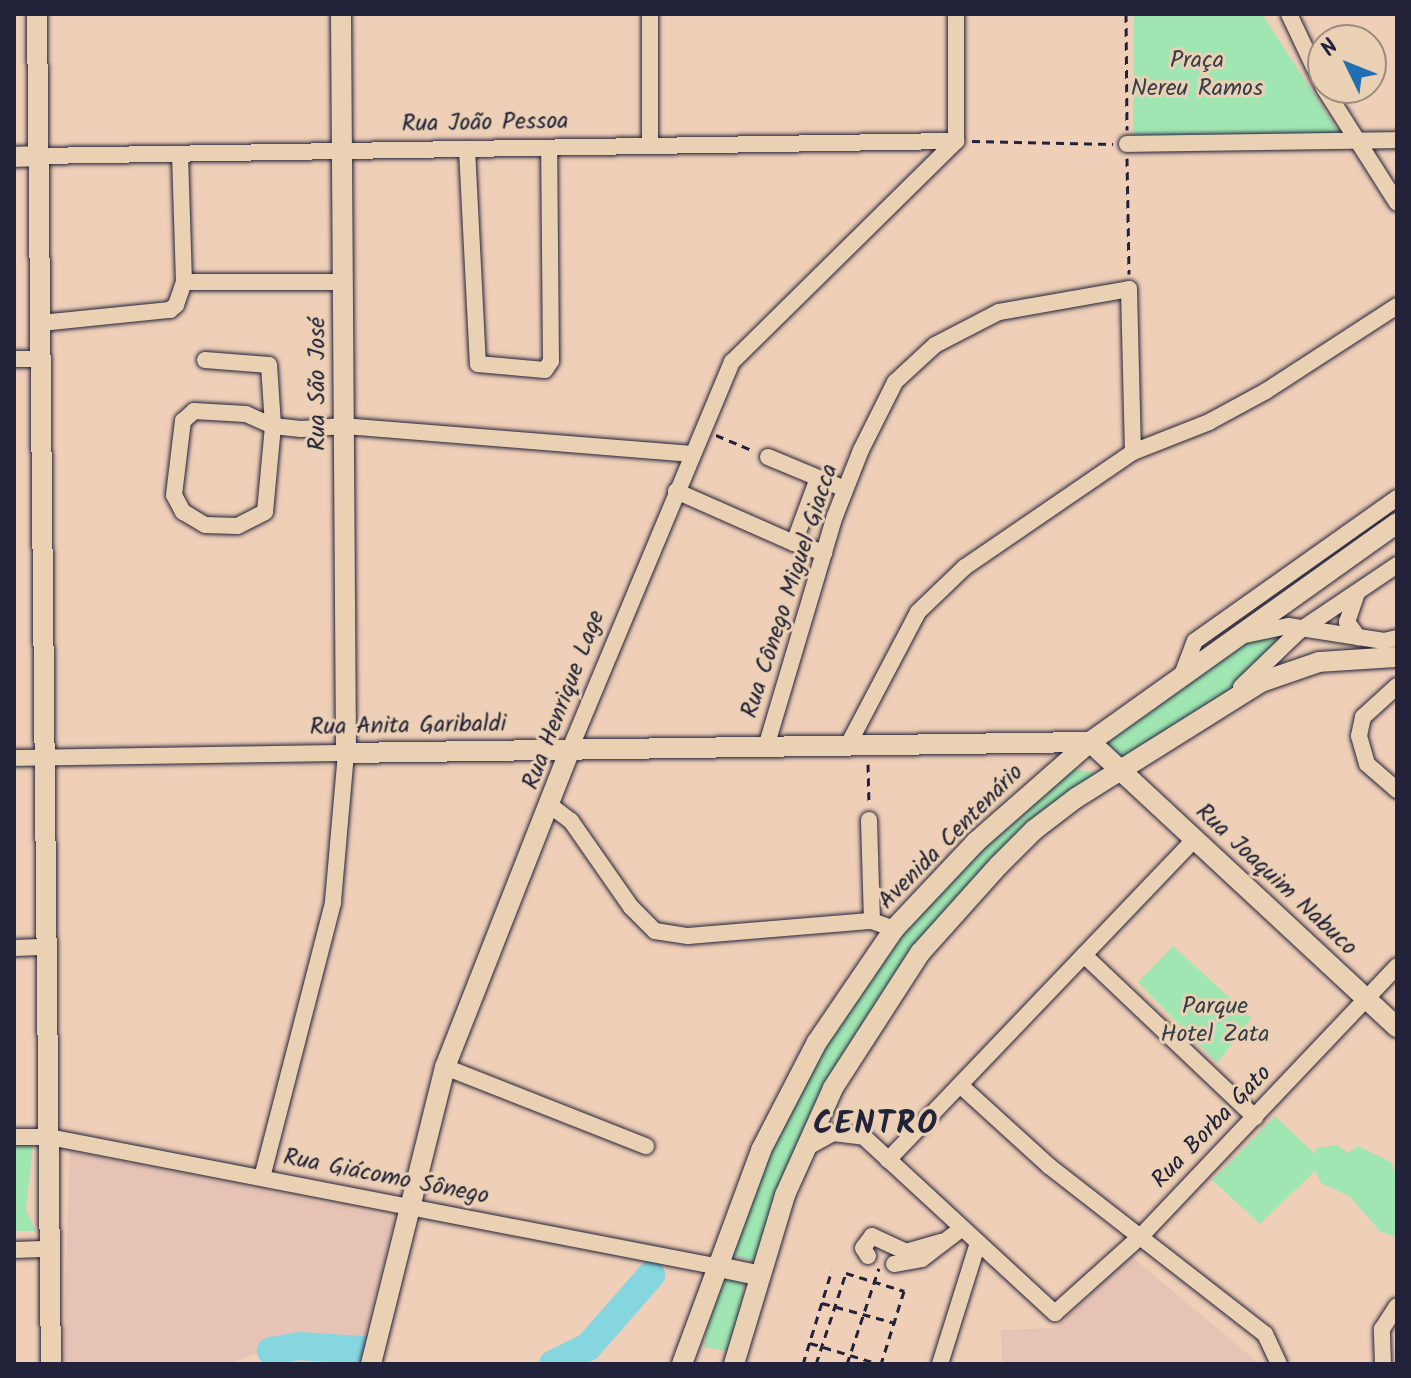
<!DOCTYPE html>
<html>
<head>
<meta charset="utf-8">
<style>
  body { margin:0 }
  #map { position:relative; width:1411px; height:1378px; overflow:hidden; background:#f0cfb8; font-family:Kalam,sans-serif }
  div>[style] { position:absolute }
  .built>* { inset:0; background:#e6c3b4 }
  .green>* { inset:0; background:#a0e6b3; transform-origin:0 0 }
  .river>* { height:28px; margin:-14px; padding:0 14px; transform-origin:14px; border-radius:14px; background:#85d6de }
  .path>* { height:3px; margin-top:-1.5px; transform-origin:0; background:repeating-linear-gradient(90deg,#22223b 0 8px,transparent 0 14px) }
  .roads { filter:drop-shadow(0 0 2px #22223b) drop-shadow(0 0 2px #22223b) }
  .minor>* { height:16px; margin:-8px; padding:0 8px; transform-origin:8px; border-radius:8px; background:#ebd1b3 }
  .major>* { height:20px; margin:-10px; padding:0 10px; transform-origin:10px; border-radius:10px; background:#ebd1b3 }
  span { translate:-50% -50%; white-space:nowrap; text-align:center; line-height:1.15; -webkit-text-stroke:6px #ebd1b3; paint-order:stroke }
  .park-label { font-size:24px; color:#353f4d }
  .street-label { font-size:24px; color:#22223b }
  .district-label { font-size:32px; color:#22223b; font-weight:700; letter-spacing:2px }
  .frame { position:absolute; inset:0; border:16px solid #22223b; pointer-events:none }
  .north { position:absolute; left:1307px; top:24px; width:80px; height:80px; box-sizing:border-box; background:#ebd1b3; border:2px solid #9b8b83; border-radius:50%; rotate:313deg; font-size:22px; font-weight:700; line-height:32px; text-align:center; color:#22223b }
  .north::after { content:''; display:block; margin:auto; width:28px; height:36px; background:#1f6fb2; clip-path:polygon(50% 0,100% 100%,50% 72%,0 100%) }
</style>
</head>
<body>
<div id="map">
  <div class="built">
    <div style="clip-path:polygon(70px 1151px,395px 1218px,363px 1343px,297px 1338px,228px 1364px,63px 1364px)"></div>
    <div style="clip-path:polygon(1131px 1256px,1260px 1364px,1002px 1364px,1001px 1330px,1056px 1328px)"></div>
  </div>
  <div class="green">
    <div style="clip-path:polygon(1134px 14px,1262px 14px,1340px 134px,1133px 137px)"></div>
    <div style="clip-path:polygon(1289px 634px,1218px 700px,1122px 762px,1103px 739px,1231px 644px)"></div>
    <div style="clip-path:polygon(1070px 769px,1099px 773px,987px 867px,887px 984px,796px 1146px,754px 1261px,730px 1255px,775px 1138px,814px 1061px,872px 970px,976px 849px)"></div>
    <div style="clip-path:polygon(1173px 946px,1252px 1018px,1217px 1063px,1138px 982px)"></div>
    <div style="clip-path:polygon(1275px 1116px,1315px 1154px,1316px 1148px,1338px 1145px,1347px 1153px,1358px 1146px,1391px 1162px,1397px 1176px,1397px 1237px,1381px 1232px,1349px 1196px,1321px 1183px,1315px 1171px,1260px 1224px,1212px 1180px)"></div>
    <div style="clip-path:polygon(14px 1145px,33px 1145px,26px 1210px,36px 1231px,14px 1231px)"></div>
    <div style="left:717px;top:1274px;width:29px;height:74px;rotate:10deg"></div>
  </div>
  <div class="river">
    <div style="left:271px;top:1351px;width:27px;rotate:-10deg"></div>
    <div style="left:298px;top:1346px;width:64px;rotate:3.6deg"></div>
    <div style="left:553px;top:1364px;width:39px;rotate:-26deg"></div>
    <div style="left:588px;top:1347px;width:96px;rotate:-48.8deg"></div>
  </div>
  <div class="path">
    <div style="left:1126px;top:14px;width:116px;rotate:89.5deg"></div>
    <div style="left:972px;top:141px;width:141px;rotate:1.2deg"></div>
    <div style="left:1127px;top:158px;width:116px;rotate:89deg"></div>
    <div style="left:716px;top:435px;width:41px;rotate:22.8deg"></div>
    <div style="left:868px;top:764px;width:40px;rotate:88.6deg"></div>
    <div style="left:822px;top:1303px;width:76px;rotate:15.3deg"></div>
    <div style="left:810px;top:1343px;width:72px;rotate:16.9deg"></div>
    <div style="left:803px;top:1364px;width:98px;rotate:-72.9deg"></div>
    <div style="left:816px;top:1364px;width:96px;rotate:-71.8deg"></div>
    <div style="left:846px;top:1273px;width:61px;rotate:17.2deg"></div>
    <div style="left:904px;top:1291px;width:77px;rotate:107.5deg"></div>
    <div style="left:847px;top:1364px;width:101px;rotate:-71.6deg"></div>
  </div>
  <div class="roads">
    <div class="minor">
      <div style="left:650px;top:14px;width:132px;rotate:90deg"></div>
      <div style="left:956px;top:14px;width:127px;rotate:90deg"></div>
      <div style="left:1289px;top:14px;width:80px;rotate:64.7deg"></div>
      <div style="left:1324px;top:88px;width:136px;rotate:57.6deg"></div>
      <div style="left:1127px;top:144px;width:270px;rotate:-0.8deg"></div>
      <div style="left:467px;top:149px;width:215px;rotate:87.1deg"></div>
      <div style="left:478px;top:364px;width:67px;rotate:5.1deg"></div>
      <div style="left:545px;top:370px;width:11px;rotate:-56deg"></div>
      <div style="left:551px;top:361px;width:213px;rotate:-90.5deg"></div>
      <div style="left:38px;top:156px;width:918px;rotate:-0.94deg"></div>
      <div style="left:184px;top:282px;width:159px"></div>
      <div style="left:41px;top:323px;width:130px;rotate:-5.8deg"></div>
      <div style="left:170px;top:310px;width:8px;rotate:-40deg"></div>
      <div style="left:176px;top:305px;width:24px;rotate:-71deg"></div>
      <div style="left:184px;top:282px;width:128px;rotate:-91.8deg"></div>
      <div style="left:14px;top:359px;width:28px"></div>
      <div style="left:205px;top:360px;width:64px;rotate:4.5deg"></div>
      <div style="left:269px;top:365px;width:61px;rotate:86.2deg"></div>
      <div style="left:273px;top:426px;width:86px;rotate:95.3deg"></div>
      <div style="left:265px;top:512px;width:31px;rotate:153deg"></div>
      <div style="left:237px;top:526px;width:32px;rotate:-178deg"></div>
      <div style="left:205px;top:525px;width:26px;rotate:-149deg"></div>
      <div style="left:183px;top:512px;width:19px;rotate:-118deg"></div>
      <div style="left:174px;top:495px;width:75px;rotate:-83.1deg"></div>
      <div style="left:183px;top:421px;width:15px;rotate:-42deg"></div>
      <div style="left:194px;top:411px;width:52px;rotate:3.3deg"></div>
      <div style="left:246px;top:414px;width:30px;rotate:24deg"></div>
      <div style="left:273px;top:426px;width:28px;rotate:6deg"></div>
      <div style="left:301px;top:429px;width:43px;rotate:-4deg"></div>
      <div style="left:344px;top:426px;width:348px;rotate:4.6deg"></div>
      <div style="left:768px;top:457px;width:83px;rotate:22.6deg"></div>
      <div style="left:818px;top:478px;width:69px;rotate:110.3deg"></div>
      <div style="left:794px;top:543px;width:32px;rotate:18deg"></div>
      <div style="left:676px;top:491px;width:129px;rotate:23.8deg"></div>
      <div style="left:1357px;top:593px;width:31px;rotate:109deg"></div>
      <div style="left:1347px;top:622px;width:19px;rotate:54deg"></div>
      <div style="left:1245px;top:635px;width:44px;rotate:-11.8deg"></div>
      <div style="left:1288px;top:626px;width:97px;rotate:8.9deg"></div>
      <div style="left:1384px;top:641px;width:13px;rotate:-13deg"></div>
      <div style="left:1183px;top:672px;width:33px;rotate:-69deg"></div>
      <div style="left:1195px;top:641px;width:247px;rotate:-35.3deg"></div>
      <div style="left:1397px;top:686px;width:46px;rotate:137.6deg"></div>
      <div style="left:1363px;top:717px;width:19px;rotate:102deg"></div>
      <div style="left:1359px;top:736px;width:29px;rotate:74deg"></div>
      <div style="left:1367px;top:764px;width:40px;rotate:41deg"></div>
      <div style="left:1241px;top:687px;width:81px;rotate:-44deg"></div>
      <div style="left:1299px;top:631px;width:118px;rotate:-34deg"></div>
      <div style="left:848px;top:745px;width:150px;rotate:-62.2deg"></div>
      <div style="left:918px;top:612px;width:65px;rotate:-43.8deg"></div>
      <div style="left:965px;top:567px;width:204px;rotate:-34.4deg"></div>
      <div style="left:1133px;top:452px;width:82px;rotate:-21.5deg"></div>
      <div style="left:1209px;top:422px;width:65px;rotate:-28.5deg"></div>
      <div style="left:1266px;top:391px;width:156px;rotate:-33deg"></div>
      <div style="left:766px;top:747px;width:241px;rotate:-73.4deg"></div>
      <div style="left:835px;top:516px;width:71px;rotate:-68.5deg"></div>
      <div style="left:861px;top:450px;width:76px;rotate:-63.4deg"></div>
      <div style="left:895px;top:382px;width:54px;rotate:-42.8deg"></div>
      <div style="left:935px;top:345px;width:72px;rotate:-27.3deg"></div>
      <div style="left:999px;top:312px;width:132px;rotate:-10deg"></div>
      <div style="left:1129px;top:289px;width:163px;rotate:88.6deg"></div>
      <div style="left:570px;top:749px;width:420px;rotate:-67.3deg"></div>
      <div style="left:732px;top:362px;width:315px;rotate:-44.6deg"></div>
      <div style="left:14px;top:758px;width:332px;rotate:-0.9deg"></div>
      <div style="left:346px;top:753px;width:151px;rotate:95deg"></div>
      <div style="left:333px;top:903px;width:283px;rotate:104.5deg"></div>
      <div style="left:551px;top:806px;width:25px;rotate:37deg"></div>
      <div style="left:571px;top:821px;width:105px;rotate:55.1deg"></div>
      <div style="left:631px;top:907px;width:34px;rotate:45deg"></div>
      <div style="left:655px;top:931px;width:33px;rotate:9deg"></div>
      <div style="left:688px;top:936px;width:185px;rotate:-4.7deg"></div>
      <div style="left:872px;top:921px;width:23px;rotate:20deg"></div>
      <div style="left:869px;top:820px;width:101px;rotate:88.3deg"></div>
      <div style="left:14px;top:948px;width:33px;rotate:-2deg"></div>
      <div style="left:1084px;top:955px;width:236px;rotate:43.5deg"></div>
      <div style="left:445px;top:1067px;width:216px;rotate:21.5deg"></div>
      <div style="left:960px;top:1085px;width:120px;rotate:42.3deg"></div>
      <div style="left:1049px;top:1166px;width:274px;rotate:37.9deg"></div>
      <div style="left:1265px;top:1334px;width:33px;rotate:65deg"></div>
      <div style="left:14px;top:1137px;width:35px"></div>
      <div style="left:49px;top:1137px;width:677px;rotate:10.98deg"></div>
      <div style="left:806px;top:1148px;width:31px;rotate:-29deg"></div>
      <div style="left:833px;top:1133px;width:31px;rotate:7deg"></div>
      <div style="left:864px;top:1137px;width:260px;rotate:42.7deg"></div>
      <div style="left:1055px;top:1313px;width:118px;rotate:-41.9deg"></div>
      <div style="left:1143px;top:1234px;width:369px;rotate:-46.5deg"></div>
      <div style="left:888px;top:1160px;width:443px;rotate:-46.3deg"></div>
      <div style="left:14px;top:1250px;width:36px;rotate:-2deg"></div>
      <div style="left:868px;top:1256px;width:9px;rotate:-122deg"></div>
      <div style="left:863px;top:1248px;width:15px;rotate:-53deg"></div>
      <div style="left:872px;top:1236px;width:38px;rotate:25deg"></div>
      <div style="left:906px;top:1252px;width:37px;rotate:-16deg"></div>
      <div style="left:894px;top:1264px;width:28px;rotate:-10deg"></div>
      <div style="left:922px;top:1259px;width:49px;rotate:-37.6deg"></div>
      <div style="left:940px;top:1364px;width:127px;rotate:-72.6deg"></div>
      <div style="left:1383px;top:1364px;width:35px;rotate:-92deg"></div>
      <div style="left:1382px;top:1329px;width:27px;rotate:-57deg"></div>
    </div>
    <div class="major">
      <div style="left:37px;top:14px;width:1350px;rotate:89.41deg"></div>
      <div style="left:341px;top:14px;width:739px;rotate:89.61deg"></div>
      <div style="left:346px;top:753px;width:744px;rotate:-0.85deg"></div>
      <div style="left:1090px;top:742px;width:419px;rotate:42.9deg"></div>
      <div style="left:14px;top:157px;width:24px;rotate:-2deg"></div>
      <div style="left:714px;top:1266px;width:44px;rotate:11.8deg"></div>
      <div style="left:371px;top:1364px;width:306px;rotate:-76deg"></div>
      <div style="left:445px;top:1067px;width:342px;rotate:-68.5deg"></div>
      <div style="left:682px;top:1364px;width:228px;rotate:-69.7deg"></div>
      <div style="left:761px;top:1150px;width:122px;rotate:-62.6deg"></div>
      <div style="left:817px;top:1042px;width:137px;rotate:-55.7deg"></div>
      <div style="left:894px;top:929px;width:120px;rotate:-46.7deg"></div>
      <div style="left:976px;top:842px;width:152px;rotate:-41.3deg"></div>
      <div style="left:1090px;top:742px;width:377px;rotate:-35.5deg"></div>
      <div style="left:734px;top:1364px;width:177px;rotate:-73.2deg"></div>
      <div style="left:785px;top:1195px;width:117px;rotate:-65.8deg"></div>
      <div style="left:833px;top:1088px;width:161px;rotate:-57.2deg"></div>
      <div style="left:920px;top:953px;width:118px;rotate:-48.1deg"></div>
      <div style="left:999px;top:865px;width:49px;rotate:-45deg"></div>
      <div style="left:1034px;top:830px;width:53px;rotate:-37.3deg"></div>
      <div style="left:1076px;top:798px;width:218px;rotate:-32.1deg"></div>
      <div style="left:1261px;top:682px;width:61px;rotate:-19deg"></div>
      <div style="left:1319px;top:662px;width:78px;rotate:-3.7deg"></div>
    </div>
  </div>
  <div class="park-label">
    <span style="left:1197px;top:75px">Praça<br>Nereu Ramos</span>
    <span style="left:1215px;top:1021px">Parque<br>Hotel Zata</span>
  </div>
  <div class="street-label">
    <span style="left:485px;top:123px;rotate:-1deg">Rua João Pessoa</span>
    <span style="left:318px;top:384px;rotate:-90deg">Rua São José</span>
    <span style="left:790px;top:591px;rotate:-72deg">Rua Cônego Miguel Giacca</span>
    <span style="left:564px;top:700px;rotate:-69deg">Rua Henrique Lage</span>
    <span style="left:408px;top:726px;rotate:-1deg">Rua Anita Garibaldi</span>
    <span style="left:951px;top:837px;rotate:-45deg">Avenida Centenário</span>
    <span style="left:1276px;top:880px;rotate:43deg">Rua Joaquim Nabuco</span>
    <span style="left:1212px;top:1127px;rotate:-46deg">Rua Borba Gato</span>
    <span style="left:386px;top:1177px;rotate:11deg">Rua Giácomo Sônego</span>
  </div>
  <div class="district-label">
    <span style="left:876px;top:1125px">CENTRO</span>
  </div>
  <div class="frame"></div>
  <div class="north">N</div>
</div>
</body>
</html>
